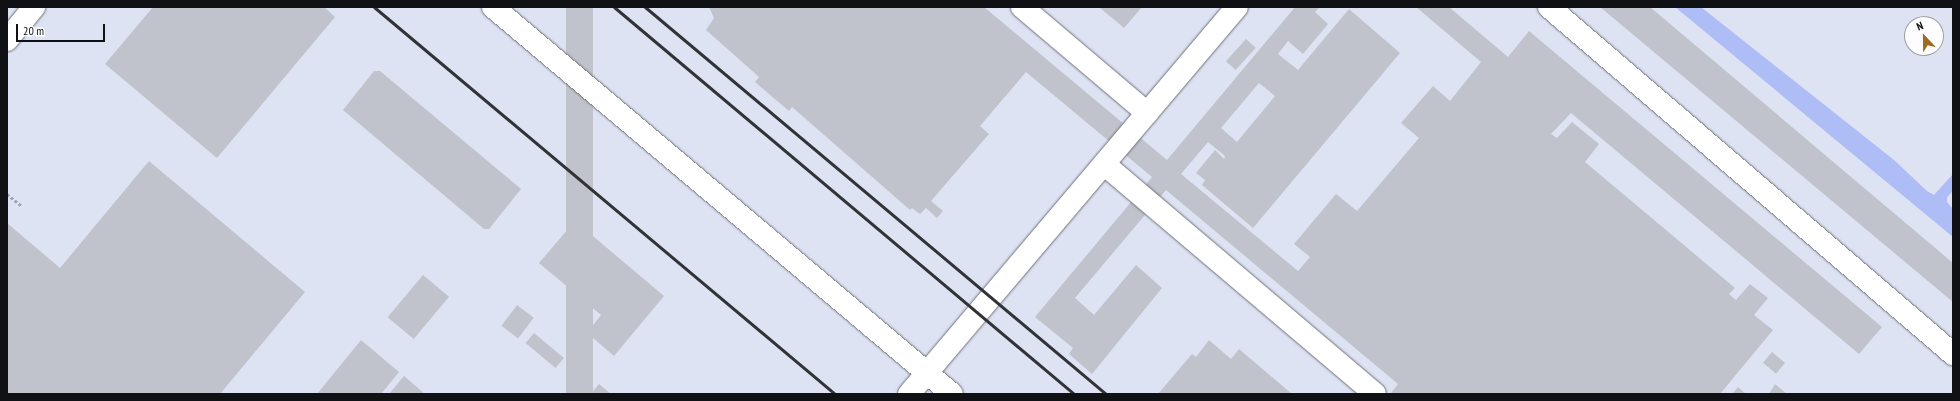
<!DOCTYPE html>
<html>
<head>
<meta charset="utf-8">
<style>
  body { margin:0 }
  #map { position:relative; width:1960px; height:401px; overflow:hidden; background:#edf0f9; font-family:"PT Sans Narrow",sans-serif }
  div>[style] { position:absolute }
  .built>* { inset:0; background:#dee3f3 }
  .water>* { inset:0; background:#aebdf5 }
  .building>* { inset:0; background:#c0c3cb; transform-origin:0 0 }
  .path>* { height:2.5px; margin-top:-1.25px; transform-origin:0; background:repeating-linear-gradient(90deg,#a2a5ac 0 3px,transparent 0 5px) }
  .roads { filter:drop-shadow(0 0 1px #6f7179) drop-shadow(0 0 1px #6f7179) }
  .minor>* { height:22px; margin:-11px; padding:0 11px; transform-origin:11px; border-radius:11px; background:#fff }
  .rail>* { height:3px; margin:-1.5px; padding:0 1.5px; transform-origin:1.5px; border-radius:1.5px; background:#323337 }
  span { translate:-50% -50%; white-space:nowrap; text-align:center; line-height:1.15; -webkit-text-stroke:3px #fdfdff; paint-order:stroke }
  .frame { position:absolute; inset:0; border:8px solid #101114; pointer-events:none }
  .north { position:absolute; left:1904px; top:16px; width:40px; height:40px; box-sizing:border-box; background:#fdfdff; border:1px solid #9e9fa1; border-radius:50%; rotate:338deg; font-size:11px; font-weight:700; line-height:16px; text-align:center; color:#101114 }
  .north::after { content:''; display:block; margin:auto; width:14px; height:18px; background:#9d6b20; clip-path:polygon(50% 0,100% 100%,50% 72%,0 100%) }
  .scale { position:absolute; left:16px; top:24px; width:89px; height:18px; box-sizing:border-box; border:2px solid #101114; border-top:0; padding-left:5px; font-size:12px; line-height:14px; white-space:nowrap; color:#101114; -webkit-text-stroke:3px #fdfdff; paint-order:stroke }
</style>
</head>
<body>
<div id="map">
  <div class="built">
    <div style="clip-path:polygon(evenodd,7px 7px,1953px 7px,1953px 394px,7px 394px,7px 7px,1912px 24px,1936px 24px,1936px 48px,1912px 48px,1912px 24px)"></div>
  </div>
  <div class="water">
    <div style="clip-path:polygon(1675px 7px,1701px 7px,1894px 160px,1927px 191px,1934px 195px,1953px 174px,1953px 191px,1947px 197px,1947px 202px,1953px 209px,1953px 237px)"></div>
  </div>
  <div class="building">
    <div style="clip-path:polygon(153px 7px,324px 7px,335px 17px,217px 158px,105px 64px)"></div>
    <div style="left:566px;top:7px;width:27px;height:601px"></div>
    <div style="clip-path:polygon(evenodd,709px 7px,984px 7px,1167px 160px,1295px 7px,1320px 7px,1315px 12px,1328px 24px,1303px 54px,1288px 41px,1278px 54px,1298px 70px,1349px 9px,1400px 53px,1253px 228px,1202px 185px,1205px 180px,1196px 173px,1215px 150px,1224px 159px,1225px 156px,1208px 142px,1181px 174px,1298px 271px,1310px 257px,1294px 244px,1336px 194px,1357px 211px,1419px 138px,1401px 123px,1433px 86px,1450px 101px,1481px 62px,1416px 7px,1449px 7px,1508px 57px,1529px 31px,1882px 327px,1859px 354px,1571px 113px,1551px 134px,1557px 138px,1572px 122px,1599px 144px,1585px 162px,1735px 288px,1729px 294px,1736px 300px,1750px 284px,1768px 298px,1754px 315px,1773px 330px,1720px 394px,1390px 394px,1398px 384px,1166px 190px,1075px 298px,1094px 315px,1136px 265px,1162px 288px,1092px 374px,1069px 354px,1073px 348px,1035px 317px,1152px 177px,1026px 72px,980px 126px,989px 134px,931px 201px,943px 211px,937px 218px,926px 208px,920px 214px,912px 208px,910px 210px,792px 107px,789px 111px,755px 82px,759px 77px,706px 30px,714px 18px,709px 7px,1259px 83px,1275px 96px,1237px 142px,1221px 128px,1259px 83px)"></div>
    <div style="clip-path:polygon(1099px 7px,1142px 7px,1124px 28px)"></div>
    <div style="clip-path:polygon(1600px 7px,1650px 7px,1953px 263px,1953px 302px)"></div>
    <div style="left:1246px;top:39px;width:13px;height:30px;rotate:42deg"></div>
    <div style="clip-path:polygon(374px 71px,380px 71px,521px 189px,489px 229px,484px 229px,343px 110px)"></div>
    <div style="clip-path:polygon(149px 161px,305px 292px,220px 394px,7px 394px,7px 223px,60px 268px)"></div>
    <div style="clip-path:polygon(575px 221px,664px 296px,614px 356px,587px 333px,601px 315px,539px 263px)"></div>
    <div style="left:423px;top:275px;width:34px;height:55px;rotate:40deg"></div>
    <div style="left:517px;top:305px;width:21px;height:26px;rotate:37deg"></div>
    <div style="left:534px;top:333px;width:39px;height:13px;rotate:40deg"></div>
    <div style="clip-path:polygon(361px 340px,399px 372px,381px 394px,317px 394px)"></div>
    <div style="clip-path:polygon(1209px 340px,1231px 359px,1239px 349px,1292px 394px,1158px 394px,1192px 354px,1196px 357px)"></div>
    <div style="left:1772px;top:352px;width:17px;height:14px;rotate:40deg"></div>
    <div style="clip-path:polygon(404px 376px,425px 394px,389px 394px)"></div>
    <div style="clip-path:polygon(599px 384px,611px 394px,591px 394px)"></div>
    <div style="clip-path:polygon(1775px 384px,1787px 394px,1769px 394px)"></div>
    <div style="clip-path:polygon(1738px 387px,1746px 394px,1732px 394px)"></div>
  </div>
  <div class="path">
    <div style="left:7px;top:194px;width:19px;rotate:39deg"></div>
  </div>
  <div class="roads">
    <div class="minor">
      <div style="left:493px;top:7px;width:600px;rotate:40.14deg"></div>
      <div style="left:1022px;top:7px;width:164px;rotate:40.3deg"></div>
      <div style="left:1549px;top:7px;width:533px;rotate:40.66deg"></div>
      <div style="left:7px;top:40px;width:43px;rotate:-50.7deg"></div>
      <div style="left:1104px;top:164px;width:355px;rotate:40.3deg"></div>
      <div style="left:909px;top:394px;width:507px;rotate:-49.72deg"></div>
    </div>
  </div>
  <div class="rail">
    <div style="left:374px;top:7px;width:602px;rotate:40.01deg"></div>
    <div style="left:614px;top:7px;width:601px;rotate:40.07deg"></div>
    <div style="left:645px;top:7px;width:602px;rotate:40.01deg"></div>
  </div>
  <div class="frame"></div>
  <div class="north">N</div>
  <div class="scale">20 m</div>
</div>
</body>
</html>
